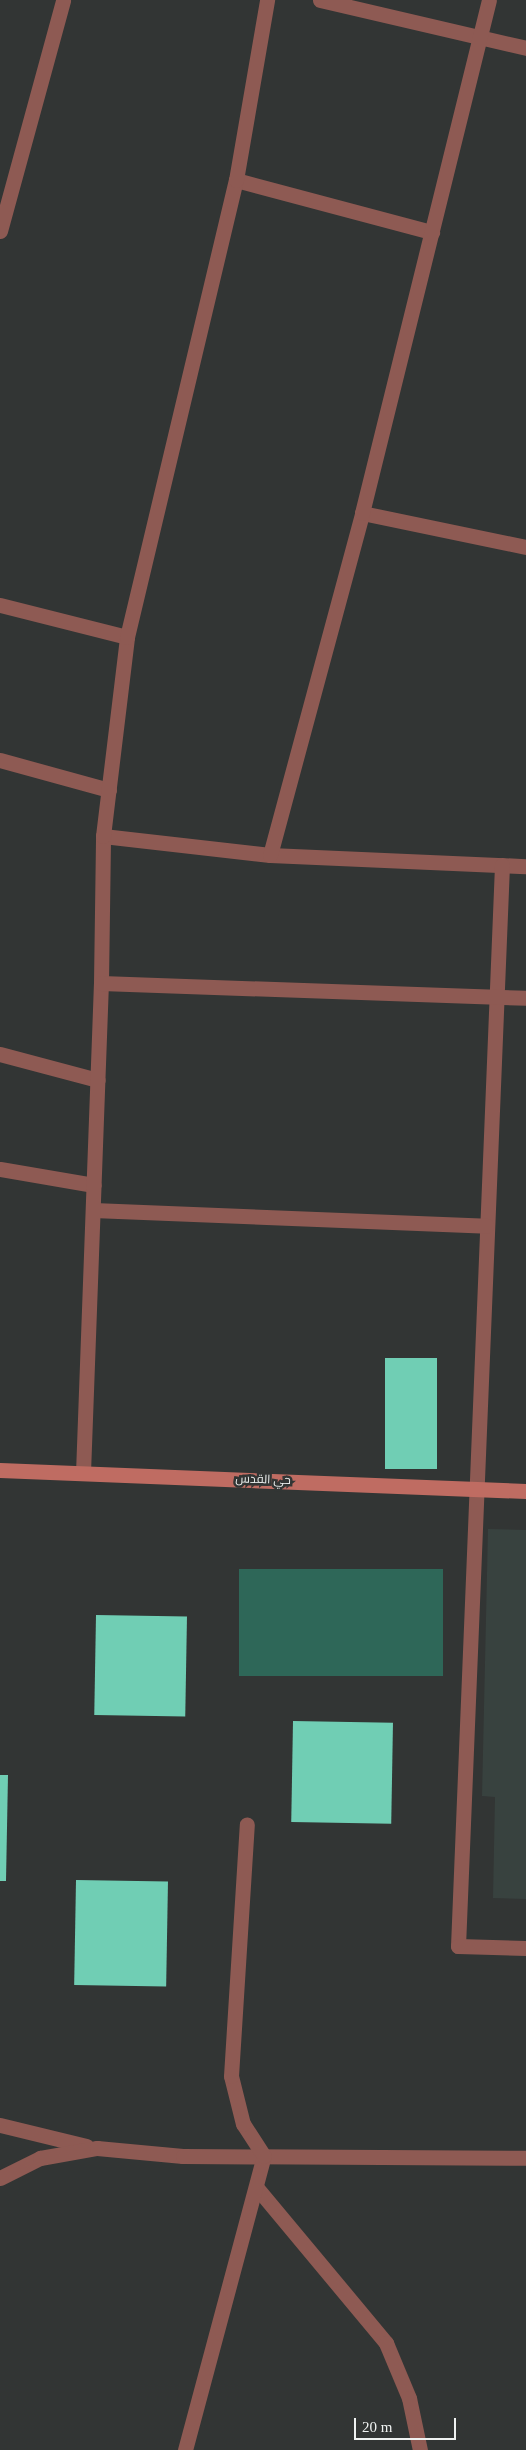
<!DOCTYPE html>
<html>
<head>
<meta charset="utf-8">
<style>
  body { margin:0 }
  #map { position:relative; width:526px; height:2450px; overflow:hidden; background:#323534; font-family:"Times New Roman",Cairo,serif }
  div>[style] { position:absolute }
  .built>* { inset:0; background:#38423f }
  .green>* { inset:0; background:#2e6758; transform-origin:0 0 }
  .building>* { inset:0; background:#70ceb4; transform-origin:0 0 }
  .street>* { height:15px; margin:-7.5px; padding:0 7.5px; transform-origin:7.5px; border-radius:7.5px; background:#8e5a53 }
  .secondary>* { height:15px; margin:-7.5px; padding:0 7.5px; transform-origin:7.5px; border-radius:7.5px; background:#bf6c62 }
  span { translate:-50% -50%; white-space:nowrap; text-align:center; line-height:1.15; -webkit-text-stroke:5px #323534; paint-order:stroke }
  .street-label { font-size:12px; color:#eff2f1 }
  .scale { position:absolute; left:354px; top:2418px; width:102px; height:22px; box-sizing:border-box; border:2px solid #eff2f1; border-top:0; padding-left:6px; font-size:15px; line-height:18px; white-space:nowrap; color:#eff2f1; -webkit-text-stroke:4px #323534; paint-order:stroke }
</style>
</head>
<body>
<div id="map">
  <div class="built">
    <div style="clip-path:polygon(488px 1529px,526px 1530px,526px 1899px,493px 1898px,495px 1797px,482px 1796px)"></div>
  </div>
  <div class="green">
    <div style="left:443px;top:1569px;width:107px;height:204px;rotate:90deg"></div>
  </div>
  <div class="building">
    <div style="left:385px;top:1358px;width:52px;height:111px"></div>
    <div style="left:96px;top:1615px;width:91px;height:100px;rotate:1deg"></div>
    <div style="left:293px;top:1721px;width:100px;height:101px;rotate:1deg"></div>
    <div style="clip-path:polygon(0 1775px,8px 1775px,6px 1881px,0 1881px)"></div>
    <div style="left:76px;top:1880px;width:92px;height:105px;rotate:1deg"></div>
  </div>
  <div class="street">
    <div style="left:320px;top:0;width:212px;rotate:13.1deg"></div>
    <div style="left:236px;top:180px;width:203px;rotate:14.9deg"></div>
    <div style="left:0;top:231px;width:239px;rotate:-74.7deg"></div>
    <div style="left:362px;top:513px;width:167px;rotate:11.7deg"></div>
    <div style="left:0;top:605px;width:131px;rotate:14.1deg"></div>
    <div style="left:0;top:760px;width:113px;rotate:15.4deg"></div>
    <div style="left:103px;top:836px;width:168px;rotate:6.5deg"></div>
    <div style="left:270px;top:855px;width:256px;rotate:2.5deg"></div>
    <div style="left:270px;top:855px;width:354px;rotate:-74.9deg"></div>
    <div style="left:362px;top:513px;width:528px;rotate:-76.1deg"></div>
    <div style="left:502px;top:865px;width:1082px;rotate:92.33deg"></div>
    <div style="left:458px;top:1946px;width:68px;rotate:1.7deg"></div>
    <div style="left:101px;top:983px;width:147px;rotate:-89.2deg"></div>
    <div style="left:103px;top:836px;width:200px;rotate:-83.1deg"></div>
    <div style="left:127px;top:637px;width:470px;rotate:-76.6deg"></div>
    <div style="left:236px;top:180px;width:183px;rotate:-80.2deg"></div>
    <div style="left:0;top:1054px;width:101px;rotate:14.9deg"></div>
    <div style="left:0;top:1169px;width:95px;rotate:9.7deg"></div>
    <div style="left:93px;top:1210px;width:394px;rotate:2.3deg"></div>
    <div style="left:83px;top:1473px;width:490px;rotate:-87.9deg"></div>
    <div style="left:101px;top:983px;width:425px;rotate:2deg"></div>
    <div style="left:0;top:2125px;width:89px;rotate:13.7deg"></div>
    <div style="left:0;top:2178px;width:45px;rotate:-26.6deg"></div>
    <div style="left:40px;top:2158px;width:58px;rotate:-10deg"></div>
    <div style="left:97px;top:2148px;width:86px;rotate:5.3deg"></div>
    <div style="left:183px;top:2156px;width:343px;rotate:0.3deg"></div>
    <div style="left:257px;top:2188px;width:202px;rotate:50.2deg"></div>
    <div style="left:386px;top:2343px;width:60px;rotate:67.3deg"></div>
    <div style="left:409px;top:2398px;width:53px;rotate:78.1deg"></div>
    <div style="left:185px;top:2450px;width:304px;rotate:-75deg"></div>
    <div style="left:264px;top:2156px;width:38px;rotate:-123deg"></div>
    <div style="left:243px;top:2124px;width:49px;rotate:-104deg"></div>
    <div style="left:231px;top:2076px;width:252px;rotate:-86.4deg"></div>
  </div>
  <div class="secondary">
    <div style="left:0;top:1470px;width:526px;rotate:2.29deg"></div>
  </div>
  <div class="street-label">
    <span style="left:263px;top:1480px;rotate:2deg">حي القدس</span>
  </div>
  <div class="scale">20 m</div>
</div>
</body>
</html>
